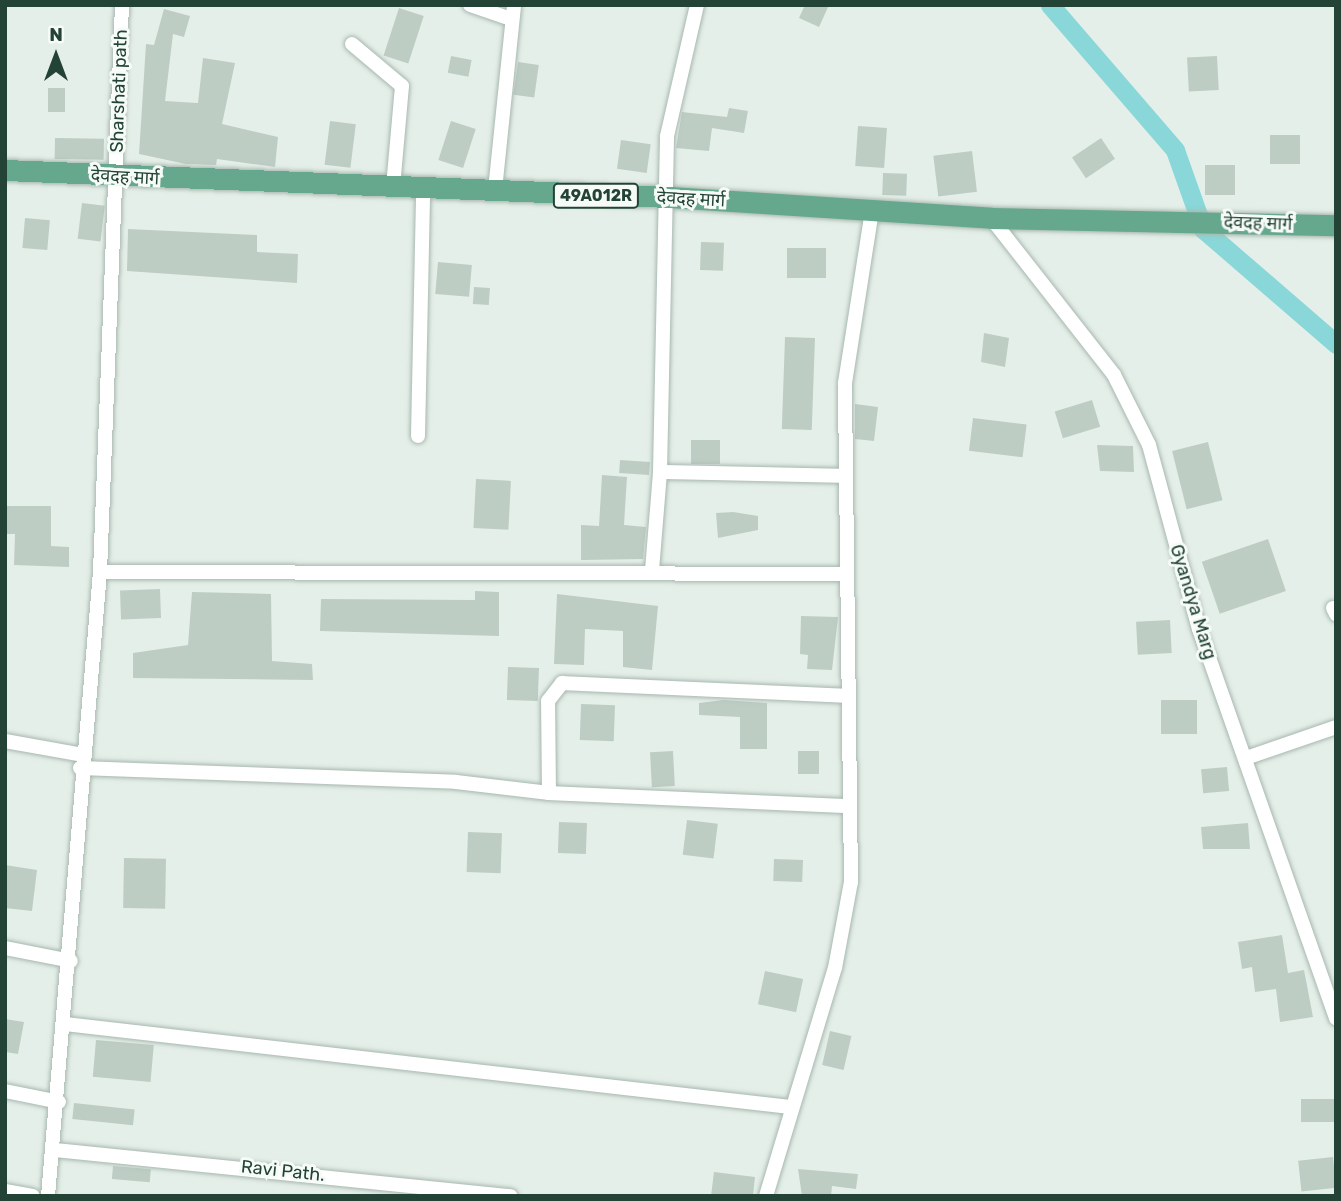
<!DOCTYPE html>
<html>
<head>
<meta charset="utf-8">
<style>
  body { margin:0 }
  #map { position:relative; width:1341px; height:1201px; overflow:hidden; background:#e5efe9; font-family:Rubik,"Noto Sans Devanagari",sans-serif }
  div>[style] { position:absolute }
  .canal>* { height:19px; margin:-9.5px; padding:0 9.5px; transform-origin:9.5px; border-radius:9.5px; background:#89d7d8 }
  .building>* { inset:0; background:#bdcdc4; transform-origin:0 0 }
  .roads { filter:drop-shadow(0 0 2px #a7b8af) drop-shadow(0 0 2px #a7b8af) }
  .minor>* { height:14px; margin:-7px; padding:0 7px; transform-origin:7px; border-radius:7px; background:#fff }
  .primary>* { height:21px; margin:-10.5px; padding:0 10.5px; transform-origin:10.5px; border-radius:10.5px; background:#66a88d }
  span { translate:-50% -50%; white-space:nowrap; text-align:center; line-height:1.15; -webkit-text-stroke:6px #f6fbf8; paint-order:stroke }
  .shield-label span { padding:2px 5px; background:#f6fbf8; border:2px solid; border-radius:5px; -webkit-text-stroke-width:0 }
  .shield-label { font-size:16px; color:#224335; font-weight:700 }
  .street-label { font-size:18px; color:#224335 }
  .frame { position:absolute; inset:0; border:7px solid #224335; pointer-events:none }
  .north { position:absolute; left:21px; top:21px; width:70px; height:70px; -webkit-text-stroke:5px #f6fbf8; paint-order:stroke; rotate:0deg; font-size:19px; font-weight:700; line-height:28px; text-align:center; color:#224335 }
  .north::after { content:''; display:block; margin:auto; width:24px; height:32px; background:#224335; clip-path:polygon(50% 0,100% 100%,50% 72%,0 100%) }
</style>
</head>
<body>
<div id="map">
  <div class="canal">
    <div style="left:1050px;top:5px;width:191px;rotate:49.2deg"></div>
    <div style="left:1175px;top:150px;width:84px;rotate:70.5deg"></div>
    <div style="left:1203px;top:229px;width:176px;rotate:40.8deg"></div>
  </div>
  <div class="building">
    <div style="clip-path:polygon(805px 5px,829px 5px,819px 27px,799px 18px)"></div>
    <div style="left:399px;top:8px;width:26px;height:50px;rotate:18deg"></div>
    <div style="clip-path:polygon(164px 9px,190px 16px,184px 37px,173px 34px,165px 101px,198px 103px,203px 58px,235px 63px,222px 124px,278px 137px,275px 167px,217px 159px,216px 165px,186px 164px,139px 154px,146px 44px,154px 45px)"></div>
    <div style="left:451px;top:56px;width:21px;height:17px;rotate:11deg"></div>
    <div style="left:1217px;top:56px;width:34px;height:30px;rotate:87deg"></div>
    <div style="left:518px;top:62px;width:21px;height:33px;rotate:8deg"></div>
    <div style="left:48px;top:88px;width:17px;height:24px"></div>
    <div style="clip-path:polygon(729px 108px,748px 111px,744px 133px,712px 128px,709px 151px,676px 148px,682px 112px,727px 117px)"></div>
    <div style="left:330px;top:121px;width:26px;height:44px;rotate:7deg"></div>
    <div style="left:451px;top:121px;width:26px;height:41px;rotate:18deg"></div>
    <div style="left:858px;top:126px;width:29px;height:40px;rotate:4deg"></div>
    <div style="left:1270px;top:135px;width:30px;height:29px"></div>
    <div style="left:55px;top:138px;width:49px;height:21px;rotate:1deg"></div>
    <div style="left:1101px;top:138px;width:25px;height:35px;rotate:56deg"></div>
    <div style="left:621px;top:140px;width:30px;height:29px;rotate:8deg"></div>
    <div style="left:972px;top:151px;width:41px;height:39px;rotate:83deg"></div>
    <div style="left:1205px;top:165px;width:30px;height:30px"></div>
    <div style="left:883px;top:173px;width:24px;height:22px;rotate:2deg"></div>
    <div style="left:82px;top:203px;width:23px;height:36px;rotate:7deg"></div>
    <div style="left:25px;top:218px;width:25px;height:30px;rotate:5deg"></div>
    <div style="clip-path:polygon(128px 229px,257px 235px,257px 252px,298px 254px,297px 283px,127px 271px)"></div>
    <div style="left:701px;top:242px;width:23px;height:28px;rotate:2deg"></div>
    <div style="left:787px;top:248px;width:39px;height:30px"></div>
    <div style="left:438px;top:262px;width:34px;height:32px;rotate:5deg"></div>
    <div style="left:474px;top:287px;width:16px;height:17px;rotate:4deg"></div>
    <div style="clip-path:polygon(984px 333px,1009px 338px,1005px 367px,981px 362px)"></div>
    <div style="left:785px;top:337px;width:30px;height:92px;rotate:2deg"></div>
    <div style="left:1092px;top:400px;width:28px;height:39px;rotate:73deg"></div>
    <div style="clip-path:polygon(855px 404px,878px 407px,874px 441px,855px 439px)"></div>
    <div style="left:973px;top:418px;width:54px;height:33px;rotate:7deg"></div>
    <div style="left:720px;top:440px;width:24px;height:29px;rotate:90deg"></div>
    <div style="left:1208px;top:442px;width:60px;height:37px;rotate:76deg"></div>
    <div style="clip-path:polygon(1097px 445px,1133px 446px,1134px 472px,1100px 471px)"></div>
    <div style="left:620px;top:460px;width:30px;height:13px;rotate:4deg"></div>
    <div style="clip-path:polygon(602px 475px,627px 477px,624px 525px,646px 527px,643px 559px,581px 560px,581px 525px,599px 526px)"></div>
    <div style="left:476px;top:479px;width:35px;height:49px;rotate:3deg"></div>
    <div style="clip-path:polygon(5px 506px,51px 506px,51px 546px,69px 547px,69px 567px,14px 565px,15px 534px,5px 534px)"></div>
    <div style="clip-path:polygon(733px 512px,758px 516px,758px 530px,718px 538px,716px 513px)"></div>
    <div style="left:1268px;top:539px;width:55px;height:70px;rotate:71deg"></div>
    <div style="left:160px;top:589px;width:29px;height:40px;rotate:88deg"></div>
    <div style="clip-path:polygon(475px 591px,499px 592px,499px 636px,320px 631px,321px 599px,475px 600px)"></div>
    <div style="clip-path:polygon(192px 592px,271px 594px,272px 661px,312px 664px,313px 680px,133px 678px,133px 653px,188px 645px)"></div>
    <div style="clip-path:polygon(557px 594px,658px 606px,652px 670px,623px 667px,623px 631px,585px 629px,584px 665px,554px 664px)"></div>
    <div style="clip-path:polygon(801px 616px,838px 617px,832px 670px,807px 669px,808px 655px,800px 654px)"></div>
    <div style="left:1170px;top:620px;width:33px;height:34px;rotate:87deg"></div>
    <div style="left:508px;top:667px;width:31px;height:33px;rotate:2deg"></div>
    <div style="clip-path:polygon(723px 700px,767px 703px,767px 749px,740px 749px,740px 717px,699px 715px,699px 703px)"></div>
    <div style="left:1161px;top:700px;width:36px;height:34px"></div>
    <div style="left:581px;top:704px;width:34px;height:36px;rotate:2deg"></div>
    <div style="left:673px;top:751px;width:35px;height:23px;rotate:87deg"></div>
    <div style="left:798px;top:751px;width:21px;height:23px"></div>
    <div style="left:1227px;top:767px;width:24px;height:26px;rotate:85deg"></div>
    <div style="left:687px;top:820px;width:31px;height:35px;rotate:7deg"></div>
    <div style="left:559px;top:822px;width:28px;height:31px;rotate:2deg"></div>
    <div style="clip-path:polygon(1248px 823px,1250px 849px,1203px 849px,1201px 827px)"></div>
    <div style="left:468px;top:832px;width:34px;height:40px;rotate:2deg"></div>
    <div style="left:124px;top:858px;width:42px;height:50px;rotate:1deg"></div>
    <div style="left:774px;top:859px;width:29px;height:22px;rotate:2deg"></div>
    <div style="clip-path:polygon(5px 865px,37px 870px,32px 911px,5px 908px)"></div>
    <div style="clip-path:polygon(1282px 935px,1288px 973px,1304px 970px,1313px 1017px,1280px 1022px,1276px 989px,1255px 992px,1252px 967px,1242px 969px,1238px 942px)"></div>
    <div style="left:765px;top:971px;width:39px;height:34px;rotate:12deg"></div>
    <div style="clip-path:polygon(5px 1019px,24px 1022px,18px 1054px,5px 1052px)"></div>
    <div style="left:830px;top:1031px;width:22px;height:35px;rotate:13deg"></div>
    <div style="left:96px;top:1040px;width:58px;height:37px;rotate:5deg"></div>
    <div style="left:1336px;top:1099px;width:23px;height:35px;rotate:90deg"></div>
    <div style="left:74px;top:1103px;width:61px;height:16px;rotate:6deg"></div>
    <div style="left:1333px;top:1157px;width:31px;height:35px;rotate:84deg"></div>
    <div style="left:113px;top:1166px;width:38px;height:13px;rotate:5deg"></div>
    <div style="clip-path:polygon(798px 1169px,858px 1174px,856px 1189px,832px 1186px,831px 1196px,802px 1196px)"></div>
    <div style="clip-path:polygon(714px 1172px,755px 1177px,753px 1196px,711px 1196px)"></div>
  </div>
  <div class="roads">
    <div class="minor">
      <div style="left:470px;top:5px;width:43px;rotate:18.9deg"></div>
      <div style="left:352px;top:44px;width:65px;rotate:40deg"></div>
      <div style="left:402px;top:86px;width:100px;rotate:95.1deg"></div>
      <div style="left:495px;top:190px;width:186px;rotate:-84.1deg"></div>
      <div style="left:991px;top:218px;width:199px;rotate:51.9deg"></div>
      <div style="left:1114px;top:375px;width:78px;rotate:63.4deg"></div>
      <div style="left:1149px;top:445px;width:191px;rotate:74.8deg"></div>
      <div style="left:1199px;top:629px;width:413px;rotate:70.6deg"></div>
      <div style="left:418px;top:436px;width:249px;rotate:-88.8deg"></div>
      <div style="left:660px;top:472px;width:336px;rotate:-88.8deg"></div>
      <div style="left:667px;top:136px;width:134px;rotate:-77.1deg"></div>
      <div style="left:652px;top:570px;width:98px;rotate:-85.3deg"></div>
      <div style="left:660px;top:472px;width:184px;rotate:1.2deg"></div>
      <div style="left:100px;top:572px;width:746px;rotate:0.15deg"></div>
      <div style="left:1333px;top:608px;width:7px;rotate:63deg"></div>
      <div style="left:5px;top:741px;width:79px;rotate:10.2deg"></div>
      <div style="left:1246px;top:758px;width:95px;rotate:-19deg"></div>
      <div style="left:80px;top:768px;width:376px;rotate:2.1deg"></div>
      <div style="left:456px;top:782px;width:94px;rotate:6.7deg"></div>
      <div style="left:549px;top:793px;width:300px;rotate:2.5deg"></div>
      <div style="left:549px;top:793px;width:92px;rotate:-90.6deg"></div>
      <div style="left:548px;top:701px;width:23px;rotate:-52deg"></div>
      <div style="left:562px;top:683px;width:287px;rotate:2.6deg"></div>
      <div style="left:5px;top:948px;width:67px;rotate:11.1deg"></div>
      <div style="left:65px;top:1024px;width:730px;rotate:6.53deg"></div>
      <div style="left:5px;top:1091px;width:55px;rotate:11.5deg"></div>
      <div style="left:55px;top:1150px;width:458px;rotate:5.8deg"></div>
      <div style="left:5px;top:1191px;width:28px;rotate:10deg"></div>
      <div style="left:48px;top:1196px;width:626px;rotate:-85.24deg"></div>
      <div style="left:100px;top:572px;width:567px;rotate:-87.78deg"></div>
      <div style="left:766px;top:1196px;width:238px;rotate:-73.2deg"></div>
      <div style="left:835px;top:968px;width:87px;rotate:-79.5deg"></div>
      <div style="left:851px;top:882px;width:499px;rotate:-90.7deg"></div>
      <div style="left:845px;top:383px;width:175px;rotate:-81.1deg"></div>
    </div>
    <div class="primary">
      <div style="left:5px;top:170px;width:666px;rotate:2.33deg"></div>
      <div style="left:670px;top:197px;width:322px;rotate:3.7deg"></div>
      <div style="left:991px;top:218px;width:345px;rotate:1.2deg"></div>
    </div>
  </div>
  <div class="shield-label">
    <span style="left:596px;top:196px">49A012R</span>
  </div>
  <div class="street-label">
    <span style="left:119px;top:91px;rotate:-88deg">Sharshati path</span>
    <span style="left:125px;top:177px;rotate:3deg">देवदह मार्ग</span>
    <span style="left:691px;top:199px;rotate:3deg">देवदह मार्ग</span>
    <span style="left:1258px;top:223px;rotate:2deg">देवदह मार्ग</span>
    <span style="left:1193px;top:602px;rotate:73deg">Gyandya Marg</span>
    <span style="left:283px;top:1171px;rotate:6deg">Ravi Path.</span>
  </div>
  <div class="frame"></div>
  <div class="north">N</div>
</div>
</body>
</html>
